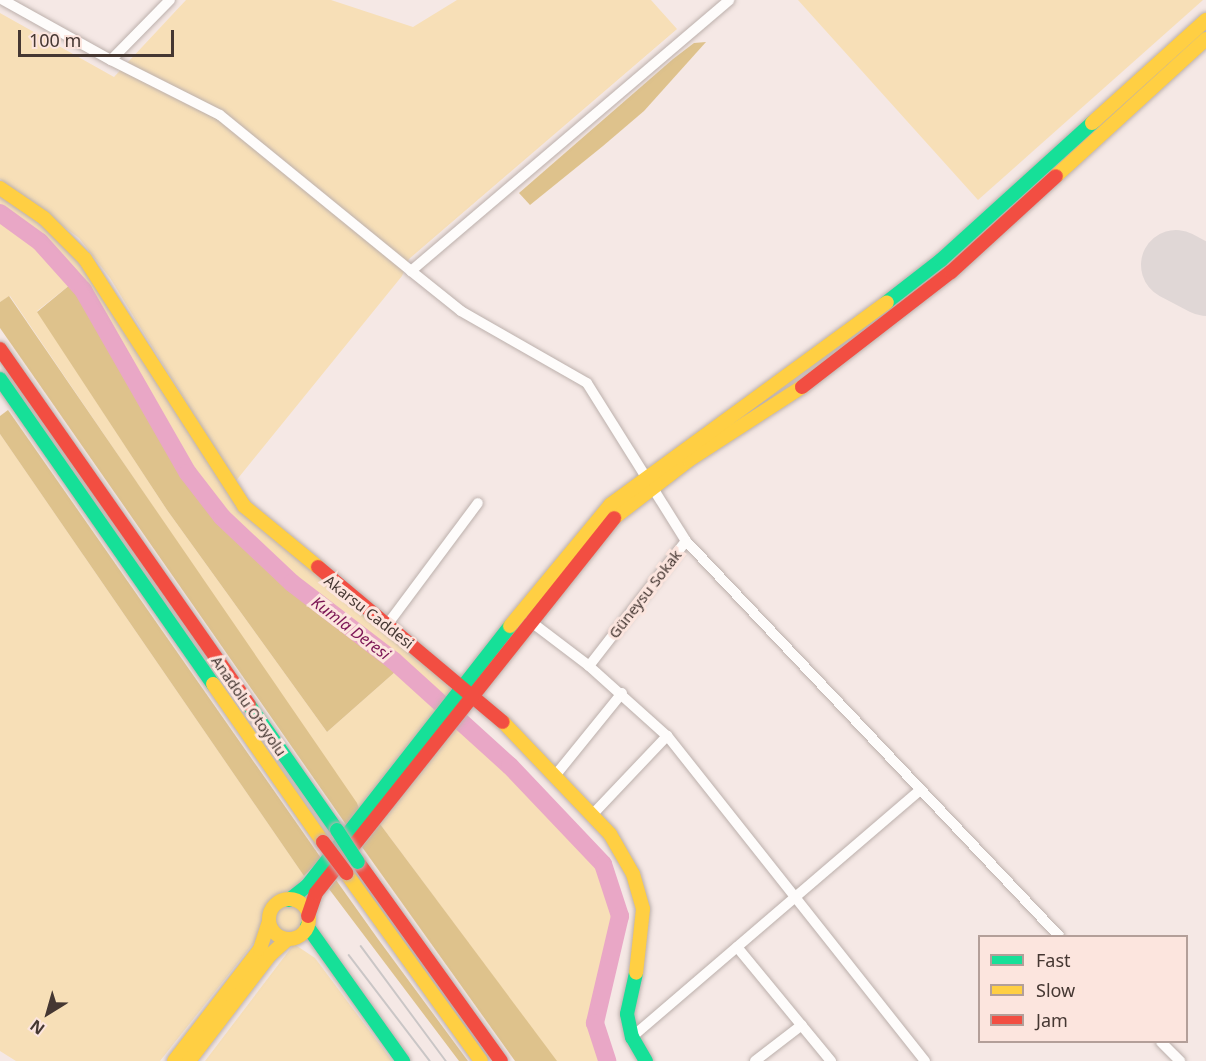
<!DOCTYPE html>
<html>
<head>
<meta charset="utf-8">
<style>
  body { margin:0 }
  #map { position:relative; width:1206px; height:1061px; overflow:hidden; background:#f5e8e5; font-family:"Noto Sans",sans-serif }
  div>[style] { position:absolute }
  .green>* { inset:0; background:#f7dfb7 }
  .round { border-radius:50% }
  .forest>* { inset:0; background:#dec28c }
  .river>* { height:18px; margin:-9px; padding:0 9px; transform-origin:9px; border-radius:9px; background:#e9a7c6 }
  .runway>* { height:70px; margin:-35px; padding:0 35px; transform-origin:35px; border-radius:35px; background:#e0d7d6 }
  .roads { filter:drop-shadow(0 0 2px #bcb0ac) drop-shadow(0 0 2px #bcb0ac) }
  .street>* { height:10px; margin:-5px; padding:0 5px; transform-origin:5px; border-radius:5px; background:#fefcfb }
  .fast>* { height:14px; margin:-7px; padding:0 7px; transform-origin:7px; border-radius:7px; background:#16e098 }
  .slow>* { height:14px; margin:-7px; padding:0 7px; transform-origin:7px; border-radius:7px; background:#ffcf43 }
  .slow>.ring { margin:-7px; padding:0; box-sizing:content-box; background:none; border:14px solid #ffcf43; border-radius:50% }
  .jam>* { height:14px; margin:-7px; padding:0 7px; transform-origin:7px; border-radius:7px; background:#f24e42 }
  .tram>* { height:1.5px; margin:-0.75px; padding:0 0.75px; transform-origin:0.75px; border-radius:0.75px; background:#cac6c6 }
  .bridges { filter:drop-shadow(0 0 2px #c6afb0) drop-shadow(0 0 2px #c6afb0) }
  .fast-bridge>* { height:14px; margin:-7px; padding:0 7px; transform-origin:7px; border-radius:7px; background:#16e098 }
  .jam-bridge>* { height:14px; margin:-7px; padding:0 7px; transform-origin:7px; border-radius:7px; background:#f24e42 }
  span { translate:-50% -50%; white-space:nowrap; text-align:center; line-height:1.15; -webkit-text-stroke:6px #fce5de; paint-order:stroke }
  .street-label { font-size:15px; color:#453732 }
  .water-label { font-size:16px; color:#7b1354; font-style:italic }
  .legend { position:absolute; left:978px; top:935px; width:210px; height:108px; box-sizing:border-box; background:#fce5de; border:2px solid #b39f99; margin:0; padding:8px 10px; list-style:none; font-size:18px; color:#453732 }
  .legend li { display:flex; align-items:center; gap:12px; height:30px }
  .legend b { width:30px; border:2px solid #b39f99 }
  .north { position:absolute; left:18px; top:983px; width:60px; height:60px; -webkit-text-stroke:4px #fce5de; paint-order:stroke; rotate:217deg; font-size:16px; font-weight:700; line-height:24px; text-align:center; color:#453732 }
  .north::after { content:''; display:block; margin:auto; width:21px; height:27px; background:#453732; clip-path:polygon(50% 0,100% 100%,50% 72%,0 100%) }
  .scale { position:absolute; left:18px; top:30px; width:156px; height:27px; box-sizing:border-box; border:3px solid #453732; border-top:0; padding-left:8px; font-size:18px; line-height:21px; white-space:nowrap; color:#453732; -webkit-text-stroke:4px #fce5de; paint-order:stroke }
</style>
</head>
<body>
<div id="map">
  <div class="green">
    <div style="clip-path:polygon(186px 0,331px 0,413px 27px,457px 0,651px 0,677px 29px,409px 259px,402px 276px,235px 482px,110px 278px,79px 238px,0 179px,0 13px,114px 77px)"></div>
    <div style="clip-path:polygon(798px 0,1203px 0,978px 200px)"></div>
    <div style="clip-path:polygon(0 196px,51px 232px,88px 273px,230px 488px,459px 683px,449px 698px,299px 582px,232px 520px,196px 473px,86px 283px,59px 252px,0 205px)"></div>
    <div style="clip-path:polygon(0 221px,42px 251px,71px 284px,37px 311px,167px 510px,327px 732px,395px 672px,437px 712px,360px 811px,10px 296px,0 302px)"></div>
    <div style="clip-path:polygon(0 434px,304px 876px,290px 896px,271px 906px,260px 935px,160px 1061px,16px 1061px,0 1051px)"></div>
    <div style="clip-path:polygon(455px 727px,559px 822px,599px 867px,615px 913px,592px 1005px,591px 1025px,601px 1061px,556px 1061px,380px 824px)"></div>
    <div class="round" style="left:274px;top:904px;width:30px;height:30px"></div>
    <div style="clip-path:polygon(294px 944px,315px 958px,392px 1061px,205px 1061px)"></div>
  </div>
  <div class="forest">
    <div style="clip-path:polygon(706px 42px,644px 111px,603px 146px,530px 205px,519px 193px,673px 59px,694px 43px)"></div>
    <div style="clip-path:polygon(71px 284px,193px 493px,264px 567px,395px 672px,327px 732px,167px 510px,37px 312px)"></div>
    <div style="clip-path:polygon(9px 296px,357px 803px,360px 811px,347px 826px,0 328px,0 302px)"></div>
    <div style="clip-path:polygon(8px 410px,321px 858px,304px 876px,0 434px,0 416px)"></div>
    <div style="clip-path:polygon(380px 824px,557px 1061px,515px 1061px,362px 847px)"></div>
    <div style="clip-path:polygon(336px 880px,378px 939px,468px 1061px,459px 1061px,329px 889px)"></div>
  </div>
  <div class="river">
    <div style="left:0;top:213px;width:49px;rotate:35.9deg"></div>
    <div style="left:40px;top:242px;width:64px;rotate:48.1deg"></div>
    <div style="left:83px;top:290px;width:211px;rotate:60.2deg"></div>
    <div style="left:188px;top:473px;width:56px;rotate:52.3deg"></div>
    <div style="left:222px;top:517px;width:96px;rotate:43.3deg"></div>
    <div style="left:292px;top:583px;width:128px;rotate:37.4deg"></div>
    <div style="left:394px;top:661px;width:156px;rotate:42.2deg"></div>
    <div style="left:510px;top:766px;width:135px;rotate:46.5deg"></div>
    <div style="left:603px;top:864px;width:55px;rotate:71.9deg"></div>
    <div style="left:620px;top:916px;width:110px;rotate:103.2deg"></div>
    <div style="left:595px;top:1023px;width:40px;rotate:72deg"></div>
  </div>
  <div class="runway">
    <div style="left:1176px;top:265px;width:34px;rotate:28deg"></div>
  </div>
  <div class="roads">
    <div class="street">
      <div style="left:3px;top:0;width:124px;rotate:29.1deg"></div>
      <div style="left:111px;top:60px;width:84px;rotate:-45.5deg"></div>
      <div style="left:111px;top:60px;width:122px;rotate:26.8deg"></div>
      <div style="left:220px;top:115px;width:247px;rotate:39.2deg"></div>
      <div style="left:686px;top:541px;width:186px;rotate:-122.1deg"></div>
      <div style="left:587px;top:383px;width:145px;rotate:-150.3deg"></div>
      <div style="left:461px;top:311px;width:64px;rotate:-141.3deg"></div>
      <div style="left:411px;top:271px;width:418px;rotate:-40.4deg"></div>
      <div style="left:530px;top:621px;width:74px;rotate:37.3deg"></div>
      <div style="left:387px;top:625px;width:152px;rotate:-53.3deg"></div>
      <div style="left:554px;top:777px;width:108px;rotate:-51deg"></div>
      <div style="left:593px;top:814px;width:108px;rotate:-46.5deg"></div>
      <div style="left:737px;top:947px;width:148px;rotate:50.5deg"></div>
      <div style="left:632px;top:1037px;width:377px;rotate:-40.6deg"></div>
      <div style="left:1161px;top:1042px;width:27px;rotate:45deg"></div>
      <div style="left:755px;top:1061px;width:59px;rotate:-37.5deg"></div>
      <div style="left:925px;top:1061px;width:415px;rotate:-128.4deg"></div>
      <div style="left:667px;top:736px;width:105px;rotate:-138.1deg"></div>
      <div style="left:589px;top:666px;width:158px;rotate:-52.2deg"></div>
      <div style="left:686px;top:541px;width:543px;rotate:46.64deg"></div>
    </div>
    <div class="fast">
      <div style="left:887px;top:302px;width:68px;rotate:-37.9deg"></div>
      <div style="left:941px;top:260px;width:204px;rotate:-42.2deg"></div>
      <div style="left:0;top:379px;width:372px;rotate:55.1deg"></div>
      <div style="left:249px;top:705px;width:153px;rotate:54.9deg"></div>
      <div style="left:289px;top:900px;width:23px;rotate:-38deg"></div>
      <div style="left:307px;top:886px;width:330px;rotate:-52deg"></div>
      <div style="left:307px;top:926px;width:166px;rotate:54.6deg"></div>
      <div style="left:636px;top:973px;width:42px;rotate:102.4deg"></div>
      <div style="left:627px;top:1014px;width:24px;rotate:78deg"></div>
      <div style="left:632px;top:1037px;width:28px;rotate:60deg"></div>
    </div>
    <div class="slow">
      <div style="left:1092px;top:123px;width:154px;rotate:-42.1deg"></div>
      <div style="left:1056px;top:176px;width:203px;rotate:-42.4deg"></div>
      <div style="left:0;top:188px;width:53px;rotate:34.3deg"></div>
      <div style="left:44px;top:218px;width:58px;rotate:45deg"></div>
      <div style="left:85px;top:259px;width:294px;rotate:57.2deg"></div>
      <div style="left:244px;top:506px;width:96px;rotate:39.5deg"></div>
      <div style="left:614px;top:518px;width:95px;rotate:-37.7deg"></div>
      <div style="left:689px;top:460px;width:135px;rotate:-32.9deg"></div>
      <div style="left:510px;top:626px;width:157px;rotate:-50.4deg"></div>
      <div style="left:610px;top:505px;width:343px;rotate:-36.2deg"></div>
      <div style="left:213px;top:684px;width:193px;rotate:55.2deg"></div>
      <div style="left:503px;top:722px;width:155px;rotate:46.3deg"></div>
      <div style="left:610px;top:834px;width:46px;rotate:60.1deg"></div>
      <div style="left:633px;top:874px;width:36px;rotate:74deg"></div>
      <div style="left:643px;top:909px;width:64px;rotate:96.2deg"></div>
      <div style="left:346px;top:873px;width:231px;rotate:54.3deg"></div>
      <div class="ring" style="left:269px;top:899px;width:26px;height:26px"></div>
      <div style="left:174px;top:1061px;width:141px;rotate:-52.5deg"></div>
      <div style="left:260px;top:949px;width:28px;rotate:-72deg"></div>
      <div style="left:189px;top:1061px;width:133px;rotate:-52.6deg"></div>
      <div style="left:270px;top:955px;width:24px;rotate:-42deg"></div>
    </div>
    <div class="jam">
      <div style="left:0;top:349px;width:434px;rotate:55deg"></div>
      <div style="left:802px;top:387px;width:188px;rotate:-37.7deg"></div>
      <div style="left:951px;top:272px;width:142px;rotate:-42.4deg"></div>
      <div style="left:318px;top:567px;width:241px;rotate:40deg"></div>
      <div style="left:358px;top:862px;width:245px;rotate:54.3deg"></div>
      <div style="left:308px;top:916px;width:24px;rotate:-71deg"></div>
      <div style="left:316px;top:893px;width:479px;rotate:-51.5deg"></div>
    </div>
  </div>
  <div class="tram">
    <div style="left:361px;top:946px;width:143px;rotate:53.5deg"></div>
    <div style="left:349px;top:955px;width:133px;rotate:52.6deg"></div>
  </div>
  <div class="bridges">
    <div class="fast-bridge">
      <div style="left:337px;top:830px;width:38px;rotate:57deg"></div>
    </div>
    <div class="jam-bridge">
      <div style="left:323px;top:842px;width:39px;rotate:53deg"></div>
    </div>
  </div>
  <div class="street-label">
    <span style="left:645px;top:594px;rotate:-52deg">Güneysu Sokak</span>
    <span style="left:369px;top:612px;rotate:38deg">Akarsu Caddesi</span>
    <span style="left:249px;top:706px;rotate:55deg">Anadolu Otoyolu</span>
  </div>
  <div class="water-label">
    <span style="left:351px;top:628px;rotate:37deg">Kumla Deresi</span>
  </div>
  <ul class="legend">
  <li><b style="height:8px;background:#16e098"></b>Fast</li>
  <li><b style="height:8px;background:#ffcf43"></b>Slow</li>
  <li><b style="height:8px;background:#f24e42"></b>Jam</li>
  </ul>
  <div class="north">N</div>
  <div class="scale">100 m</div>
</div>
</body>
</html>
